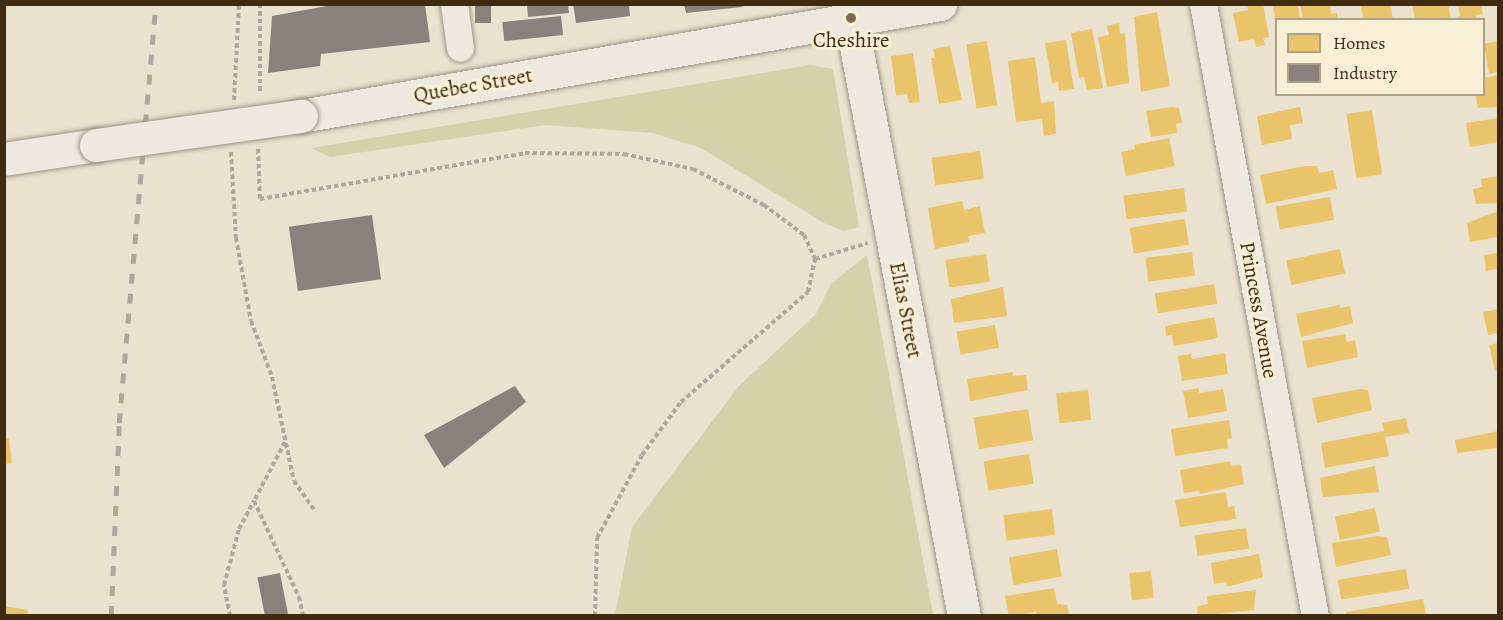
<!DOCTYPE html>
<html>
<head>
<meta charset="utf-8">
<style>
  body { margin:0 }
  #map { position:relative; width:1503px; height:620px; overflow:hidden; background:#eae2ce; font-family:Alegreya,serif }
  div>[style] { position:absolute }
  .green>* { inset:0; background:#d4d1ab }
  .homes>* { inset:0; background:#e9c46a; transform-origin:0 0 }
  .industry>* { inset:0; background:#8a817c; transform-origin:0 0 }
  .path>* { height:4px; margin-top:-2px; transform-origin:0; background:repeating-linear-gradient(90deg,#ada79d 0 4.5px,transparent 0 7.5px) }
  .roads { filter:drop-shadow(0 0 2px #9c9586) drop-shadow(0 0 2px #9c9586) }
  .minor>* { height:27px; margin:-13.5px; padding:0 13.5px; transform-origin:13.5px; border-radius:13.5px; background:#ede9df }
  .tertiary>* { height:33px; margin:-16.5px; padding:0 16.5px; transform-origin:16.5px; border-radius:16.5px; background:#ede9df }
  .rail>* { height:4.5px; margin-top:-2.25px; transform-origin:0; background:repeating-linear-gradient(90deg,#ada79d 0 10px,transparent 0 20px) }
  .bridges { filter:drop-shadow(0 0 2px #9c9586) drop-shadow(0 0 2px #9c9586) }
  .tertiary-bridge>* { height:33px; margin:-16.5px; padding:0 16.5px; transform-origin:16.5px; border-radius:16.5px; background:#ede9df }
  .dots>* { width:16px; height:16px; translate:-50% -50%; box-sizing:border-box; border:3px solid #f9efd7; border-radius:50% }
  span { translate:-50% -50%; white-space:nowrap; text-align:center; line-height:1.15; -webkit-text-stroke:6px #f9efd7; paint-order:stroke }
  .poi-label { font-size:21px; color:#3f2b10 }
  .street-label { font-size:21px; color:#3f2b10 }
  .frame { position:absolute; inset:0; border:6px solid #3f2b10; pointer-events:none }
  .legend { position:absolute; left:1275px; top:18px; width:210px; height:78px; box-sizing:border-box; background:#f9efd7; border:2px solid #afa187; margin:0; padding:8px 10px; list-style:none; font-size:18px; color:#3f2b10 }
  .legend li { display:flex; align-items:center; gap:12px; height:30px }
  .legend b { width:30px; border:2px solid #afa187 }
</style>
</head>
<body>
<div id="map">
  <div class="green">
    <div style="clip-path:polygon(810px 65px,833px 69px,859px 227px,844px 231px,824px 223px,701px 148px,653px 133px,545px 125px,330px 157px,311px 148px)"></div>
    <div style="clip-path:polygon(867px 255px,933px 615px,615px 615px,632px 527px,739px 386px,816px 314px,831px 284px)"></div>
  </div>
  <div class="homes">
    <div style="clip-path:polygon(1247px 4px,1263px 4px,1269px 37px,1263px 38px,1265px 45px,1256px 47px,1254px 39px,1239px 42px,1233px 13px,1248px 10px)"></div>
    <div style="clip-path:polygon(1273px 4px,1298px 4px,1300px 20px,1275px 20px)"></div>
    <div style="clip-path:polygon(1300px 4px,1330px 4px,1331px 14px,1337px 13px,1338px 20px,1303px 20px)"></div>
    <div style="clip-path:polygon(1361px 4px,1390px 4px,1393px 20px,1363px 20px)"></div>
    <div style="clip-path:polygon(1412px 4px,1448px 4px,1451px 20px,1415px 20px)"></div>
    <div style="clip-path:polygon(1458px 4px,1481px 4px,1483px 14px,1476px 15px,1476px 20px,1453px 20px,1460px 16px)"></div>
    <div style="clip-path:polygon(1157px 12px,1170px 86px,1141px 92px,1134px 17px)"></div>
    <div style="clip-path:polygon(1119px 23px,1120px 34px,1125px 33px,1129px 83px,1107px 87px,1098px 37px,1109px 35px,1107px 26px)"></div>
    <div style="clip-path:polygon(1092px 29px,1103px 88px,1087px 90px,1084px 77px,1079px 78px,1071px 33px)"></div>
    <div style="clip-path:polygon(1066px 40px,1074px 89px,1059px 91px,1058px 82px,1052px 83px,1045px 43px)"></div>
    <div style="left:987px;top:41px;width:65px;height:21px;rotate:81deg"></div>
    <div style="clip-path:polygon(1498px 41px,1498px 72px,1489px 74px,1484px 44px)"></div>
    <div style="clip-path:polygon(950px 46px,962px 100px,939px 104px,931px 58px,935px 58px,933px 49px)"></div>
    <div style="clip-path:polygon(913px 53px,920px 102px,909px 103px,907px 94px,896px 95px,891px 56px)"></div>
    <div style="clip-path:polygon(1035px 57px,1041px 103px,1054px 101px,1056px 134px,1044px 136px,1042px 119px,1016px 122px,1008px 61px)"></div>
    <div style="clip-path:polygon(1498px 75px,1498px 107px,1478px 108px,1475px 94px,1484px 94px,1484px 78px)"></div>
    <div style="clip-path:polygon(1171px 107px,1179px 108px,1182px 123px,1176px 124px,1177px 133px,1151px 137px,1146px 111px)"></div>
    <div style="clip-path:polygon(1300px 107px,1303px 123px,1290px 125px,1292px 139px,1262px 145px,1257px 116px)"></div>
    <div style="left:1372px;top:110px;width:65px;height:26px;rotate:81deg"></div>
    <div style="clip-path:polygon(1498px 118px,1498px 142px,1470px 147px,1466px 123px)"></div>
    <div style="clip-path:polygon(1169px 138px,1175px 166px,1126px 176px,1121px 152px,1135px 149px,1134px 145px)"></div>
    <div style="left:980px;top:151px;width:28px;height:49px;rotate:82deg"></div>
    <div style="clip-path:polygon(1304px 166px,1317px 166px,1319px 173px,1333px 170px,1337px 189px,1266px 204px,1260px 175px)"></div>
    <div style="clip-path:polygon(1498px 176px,1498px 203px,1476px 204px,1473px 189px,1482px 187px,1481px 179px)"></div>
    <div style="left:1184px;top:188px;width:24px;height:61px;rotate:83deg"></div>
    <div style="left:1330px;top:197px;width:23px;height:55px;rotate:80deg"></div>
    <div style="clip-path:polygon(962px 201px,964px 210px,980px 206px,985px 233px,968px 236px,969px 242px,935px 249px,928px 208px)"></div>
    <div style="clip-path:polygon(1498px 211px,1498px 237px,1470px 242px,1467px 223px)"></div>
    <div style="left:1185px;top:219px;width:26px;height:56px;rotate:81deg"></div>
    <div style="left:1340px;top:249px;width:25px;height:55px;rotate:78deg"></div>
    <div style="left:1192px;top:252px;width:24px;height:47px;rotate:83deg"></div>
    <div style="clip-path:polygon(1498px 253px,1498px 269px,1486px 271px,1484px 255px)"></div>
    <div style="left:986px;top:254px;width:28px;height:41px;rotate:82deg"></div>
    <div style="left:1214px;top:284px;width:20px;height:60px;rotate:81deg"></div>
    <div style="clip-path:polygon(1003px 287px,1007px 316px,954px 323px,951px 299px)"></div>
    <div style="clip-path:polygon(1340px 305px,1340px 308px,1350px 306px,1353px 323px,1301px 337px,1296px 314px)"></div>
    <div style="clip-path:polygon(1498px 309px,1498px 333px,1488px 335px,1483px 312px)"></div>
    <div style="clip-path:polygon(1214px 317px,1218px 336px,1214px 339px,1174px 346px,1172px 335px,1166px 336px,1165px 326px)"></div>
    <div style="left:995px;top:325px;width:23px;height:39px;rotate:80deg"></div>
    <div style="clip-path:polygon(1345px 334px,1347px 342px,1355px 340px,1358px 357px,1307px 368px,1302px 341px)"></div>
    <div style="clip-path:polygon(1498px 343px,1498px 370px,1495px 371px,1489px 345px)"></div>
    <div style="clip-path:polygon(1225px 353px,1228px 374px,1182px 381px,1178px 356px,1191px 354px,1192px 359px)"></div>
    <div style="clip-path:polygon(1013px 372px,1013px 376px,1026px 375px,1028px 390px,970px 401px,967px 379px)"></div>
    <div style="clip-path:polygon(1199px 388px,1199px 393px,1223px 389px,1227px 411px,1188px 418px,1183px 391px)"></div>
    <div style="clip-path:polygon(1360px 389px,1368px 390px,1372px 410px,1317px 423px,1312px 398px)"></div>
    <div style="left:1088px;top:390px;width:30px;height:32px;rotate:84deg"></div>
    <div style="left:1028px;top:409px;width:32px;height:55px;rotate:81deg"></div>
    <div style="clip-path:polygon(1406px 418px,1409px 433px,1385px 437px,1389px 456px,1325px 468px,1321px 443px,1384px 431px,1382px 423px)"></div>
    <div style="clip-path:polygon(1229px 420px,1232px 438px,1227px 439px,1228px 448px,1175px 456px,1171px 429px)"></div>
    <div style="clip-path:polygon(1498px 431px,1498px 448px,1457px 453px,1455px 440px)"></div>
    <div style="clip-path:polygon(9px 438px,12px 463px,4px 464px,4px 439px)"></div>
    <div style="left:1029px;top:454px;width:30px;height:46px;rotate:81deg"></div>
    <div style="clip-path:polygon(1230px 461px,1230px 466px,1241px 465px,1244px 484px,1200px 494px,1199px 491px,1184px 493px,1180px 470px)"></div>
    <div style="clip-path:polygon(1375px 466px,1379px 492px,1323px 497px,1320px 478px)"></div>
    <div style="clip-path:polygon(1226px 492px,1228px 507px,1234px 506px,1236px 519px,1180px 527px,1175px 500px)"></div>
    <div style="left:1375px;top:508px;width:24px;height:41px;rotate:78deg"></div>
    <div style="left:1052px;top:509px;width:26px;height:49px;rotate:83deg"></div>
    <div style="left:1246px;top:528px;width:21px;height:52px;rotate:82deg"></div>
    <div style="clip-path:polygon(1378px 536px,1387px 537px,1391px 555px,1336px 567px,1332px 543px)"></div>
    <div style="left:1057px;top:549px;width:28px;height:49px;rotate:80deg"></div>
    <div style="clip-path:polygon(1259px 554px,1263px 577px,1227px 587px,1226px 582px,1214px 584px,1211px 563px)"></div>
    <div style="left:1406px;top:569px;width:20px;height:69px;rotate:81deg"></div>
    <div style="left:1151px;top:571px;width:27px;height:22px;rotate:84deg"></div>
    <div style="clip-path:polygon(1054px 588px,1057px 604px,1067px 605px,1069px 614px,1037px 616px,1036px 612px,1009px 616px,1005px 596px)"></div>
    <div style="clip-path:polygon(1256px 590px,1254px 610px,1198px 616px,1197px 606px,1208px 604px,1207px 596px)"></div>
    <div style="clip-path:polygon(1423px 599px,1426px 616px,1346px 616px,1346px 612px)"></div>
    <div style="clip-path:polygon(4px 606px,28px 610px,27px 616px,4px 616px)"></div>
  </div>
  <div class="industry">
    <div style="clip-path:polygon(338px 4px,425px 4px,430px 42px,321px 54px,320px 66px,268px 73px,272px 16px)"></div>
    <div style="left:475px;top:4px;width:16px;height:19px"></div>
    <div style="clip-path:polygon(527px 4px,568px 4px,569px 13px,528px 17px)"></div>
    <div style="clip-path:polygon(573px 4px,629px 4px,630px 16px,576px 23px)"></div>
    <div style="clip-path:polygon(684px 4px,742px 4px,742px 7px,686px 13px)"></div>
    <div style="left:561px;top:16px;width:19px;height:59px;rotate:84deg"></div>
    <div style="left:372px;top:215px;width:65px;height:84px;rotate:82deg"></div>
    <div style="clip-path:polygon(515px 386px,526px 402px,444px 468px,424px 435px)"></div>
    <div style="left:280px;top:573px;width:44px;height:23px;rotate:79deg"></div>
  </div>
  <div class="path">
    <div style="left:260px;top:4px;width:90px;rotate:90deg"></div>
    <div style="left:234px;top:100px;width:96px;rotate:-87deg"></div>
    <div style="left:258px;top:149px;width:50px;rotate:87.7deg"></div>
    <div style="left:260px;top:199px;width:269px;rotate:-9.8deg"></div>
    <div style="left:525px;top:153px;width:99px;rotate:0.6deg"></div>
    <div style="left:624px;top:154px;width:71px;rotate:12.3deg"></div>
    <div style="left:693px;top:169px;width:80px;rotate:26.9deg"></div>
    <div style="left:764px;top:205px;width:50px;rotate:36.9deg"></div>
    <div style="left:804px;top:235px;width:26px;rotate:65deg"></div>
    <div style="left:815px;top:259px;width:55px;rotate:-16.8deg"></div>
    <div style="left:231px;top:152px;width:86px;rotate:86.7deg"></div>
    <div style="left:236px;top:238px;width:84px;rotate:79.8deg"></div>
    <div style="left:251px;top:321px;width:60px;rotate:69.4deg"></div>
    <div style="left:272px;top:377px;width:106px;rotate:78.1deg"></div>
    <div style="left:294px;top:481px;width:37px;rotate:55deg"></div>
    <div style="left:285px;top:442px;width:67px;rotate:117.7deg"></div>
    <div style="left:254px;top:501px;width:106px;rotate:64.9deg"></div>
    <div style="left:299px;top:597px;width:19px;rotate:78deg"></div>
    <div style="left:230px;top:616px;width:32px;rotate:-101deg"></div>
    <div style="left:224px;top:585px;width:58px;rotate:-75deg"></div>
    <div style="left:239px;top:529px;width:32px;rotate:-62deg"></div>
    <div style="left:595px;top:616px;width:78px;rotate:-88.5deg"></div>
    <div style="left:597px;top:538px;width:94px;rotate:-61.5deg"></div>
    <div style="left:642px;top:455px;width:66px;rotate:-53.7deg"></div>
    <div style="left:681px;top:402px;width:168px;rotate:-40.9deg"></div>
    <div style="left:808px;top:292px;width:34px;rotate:-78deg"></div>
  </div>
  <div class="roads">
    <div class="minor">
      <div style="left:454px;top:4px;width:44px;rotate:82.2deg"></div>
      <div style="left:1203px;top:4px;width:622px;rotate:79.63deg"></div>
    </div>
    <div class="tertiary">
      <div style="left:848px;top:4px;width:623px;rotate:79.27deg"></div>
      <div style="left:301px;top:116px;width:649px;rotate:-9.94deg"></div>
      <div style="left:4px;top:159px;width:93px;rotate:-8.7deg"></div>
    </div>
  </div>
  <div class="rail">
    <div style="left:111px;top:616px;width:193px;rotate:-87.6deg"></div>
    <div style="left:119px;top:423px;width:421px;rotate:-85deg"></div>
  </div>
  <div class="bridges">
    <div class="tertiary-bridge">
      <div style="left:96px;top:145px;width:207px;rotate:-8.1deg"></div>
    </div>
  </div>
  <div class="dots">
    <div style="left:851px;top:18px;background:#7b6b52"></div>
  </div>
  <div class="poi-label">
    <span style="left:851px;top:40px">Cheshire</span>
  </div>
  <div class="street-label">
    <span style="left:473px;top:85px;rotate:-10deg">Quebec Street</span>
    <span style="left:906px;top:310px;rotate:79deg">Elias Street</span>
    <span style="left:1259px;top:310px;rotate:80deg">Princess Avenue</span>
  </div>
  <div class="frame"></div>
  <ul class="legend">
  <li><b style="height:16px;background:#e9c46a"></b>Homes</li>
  <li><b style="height:16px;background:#8a817c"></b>Industry</li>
  </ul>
</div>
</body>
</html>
